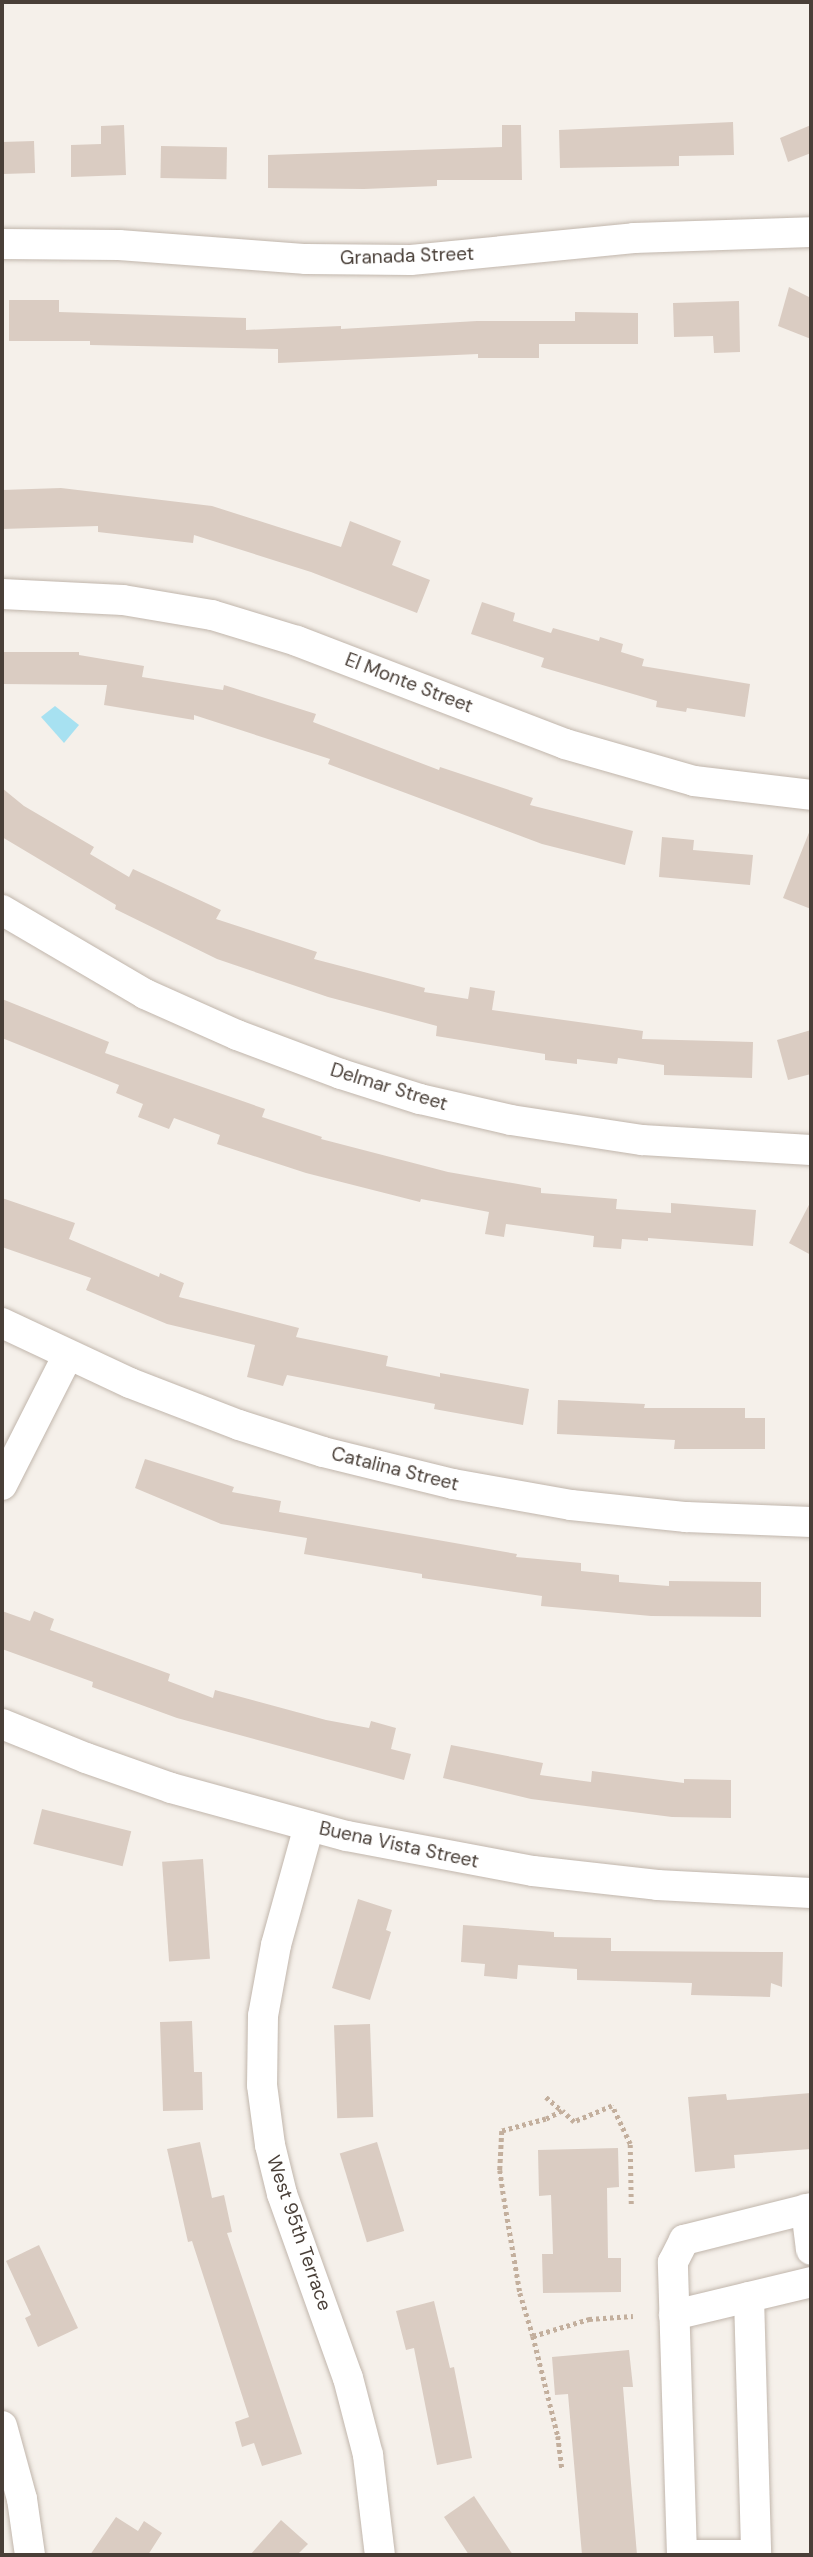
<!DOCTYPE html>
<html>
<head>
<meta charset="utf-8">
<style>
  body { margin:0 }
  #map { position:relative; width:813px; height:2557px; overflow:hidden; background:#f5f0ea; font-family:"DM Sans",sans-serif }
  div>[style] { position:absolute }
  .water>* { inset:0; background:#a7e1f1 }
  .building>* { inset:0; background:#daccc2; transform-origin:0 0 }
  .path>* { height:4.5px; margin-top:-2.25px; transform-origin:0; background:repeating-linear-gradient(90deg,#c3af9d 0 3.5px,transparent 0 7px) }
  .roads { filter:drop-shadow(0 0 2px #c1b6ac) drop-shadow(0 0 2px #c1b6ac) }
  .minor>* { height:30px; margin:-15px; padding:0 15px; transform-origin:15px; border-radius:15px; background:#fff }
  span { translate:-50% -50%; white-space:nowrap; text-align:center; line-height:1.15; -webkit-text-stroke:5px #fff; paint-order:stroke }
  .street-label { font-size:19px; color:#493f38 }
  .frame { position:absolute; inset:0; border:4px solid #493f38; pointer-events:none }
</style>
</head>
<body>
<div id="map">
  <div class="water">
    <div style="clip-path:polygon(55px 706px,79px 725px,64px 743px,41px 717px)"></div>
  </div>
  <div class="building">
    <div style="clip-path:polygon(733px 122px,734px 155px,679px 156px,679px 166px,560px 168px,559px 130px)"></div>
    <div style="clip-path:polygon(124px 125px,126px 175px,71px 177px,71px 145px,101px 144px,101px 126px)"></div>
    <div style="clip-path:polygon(502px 125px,521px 125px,522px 180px,437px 180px,437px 186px,364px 189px,268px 188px,268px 155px,502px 147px)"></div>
    <div style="clip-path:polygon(811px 125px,811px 153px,788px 162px,780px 138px)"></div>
    <div style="left:34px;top:141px;width:32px;height:32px;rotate:88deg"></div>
    <div style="left:161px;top:146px;width:66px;height:32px;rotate:1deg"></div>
    <div style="clip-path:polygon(789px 287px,811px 298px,811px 339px,778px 326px)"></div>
    <div style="clip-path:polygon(9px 300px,59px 300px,59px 312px,246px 318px,246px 330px,341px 326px,341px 329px,477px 321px,575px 321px,575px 312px,638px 313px,638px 344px,539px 344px,539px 358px,478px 358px,478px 354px,278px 363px,278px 349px,90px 345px,90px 341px,9px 341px)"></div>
    <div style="clip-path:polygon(739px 301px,740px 352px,714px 353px,713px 336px,674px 337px,673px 303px)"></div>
    <div style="clip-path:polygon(61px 488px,212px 506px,341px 547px,350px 521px,401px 541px,392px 565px,430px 580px,417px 613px,311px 572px,194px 535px,193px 543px,98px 532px,98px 526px,2px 529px,2px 490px)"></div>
    <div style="clip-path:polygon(482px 602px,515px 613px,513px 621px,551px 633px,553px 628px,599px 641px,600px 637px,623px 644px,621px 652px,644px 659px,642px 666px,750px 684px,745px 717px,687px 708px,686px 712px,656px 707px,657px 701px,541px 667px,544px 658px,471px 634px)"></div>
    <div style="clip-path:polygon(2px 652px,79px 652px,79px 655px,144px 666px,142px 677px,223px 690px,224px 685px,316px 714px,313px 722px,439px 770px,440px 767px,533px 798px,530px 805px,633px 831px,625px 865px,542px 844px,328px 764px,330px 759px,194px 715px,194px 720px,104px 705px,107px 685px,2px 684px)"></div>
    <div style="clip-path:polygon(2px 788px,24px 806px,94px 847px,90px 854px,129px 877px,133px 869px,221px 910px,216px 919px,317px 952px,314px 959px,425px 988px,424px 992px,468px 999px,470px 987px,495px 991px,492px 1010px,643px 1031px,642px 1039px,753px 1042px,752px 1078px,664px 1075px,664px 1065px,618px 1058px,617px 1064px,577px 1059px,577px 1064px,545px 1060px,545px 1054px,436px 1036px,437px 1026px,328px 997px,217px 959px,115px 909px,116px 905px,2px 837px)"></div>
    <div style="clip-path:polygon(810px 830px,811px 830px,811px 909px,783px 898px)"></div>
    <div style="clip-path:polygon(662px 837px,694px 840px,693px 850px,753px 855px,750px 885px,659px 877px)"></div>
    <div style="clip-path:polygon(2px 999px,109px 1042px,105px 1053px,265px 1109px,262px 1117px,322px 1137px,321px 1139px,448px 1172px,541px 1188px,541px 1193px,617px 1199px,616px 1209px,671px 1213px,671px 1203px,756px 1210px,753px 1246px,648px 1238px,648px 1241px,622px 1239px,621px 1249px,593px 1247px,594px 1236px,506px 1224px,504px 1237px,485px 1234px,489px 1212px,421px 1199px,420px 1202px,306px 1173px,217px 1144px,220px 1135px,174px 1118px,169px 1129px,138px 1117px,143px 1104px,116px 1093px,119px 1085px,2px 1038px)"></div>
    <div style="clip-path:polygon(811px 1030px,811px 1074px,788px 1080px,777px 1040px)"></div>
    <div style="clip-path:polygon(2px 1198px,75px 1223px,69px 1239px,159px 1277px,160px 1273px,184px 1283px,179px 1297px,299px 1328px,296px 1337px,388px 1356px,386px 1366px,440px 1377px,440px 1373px,529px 1389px,523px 1425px,434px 1409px,435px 1404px,287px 1375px,283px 1386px,247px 1377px,255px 1345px,167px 1324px,86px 1290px,91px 1278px,2px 1247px)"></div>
    <div style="clip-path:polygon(811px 1201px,811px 1255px,789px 1243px)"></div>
    <div style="clip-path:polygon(558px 1400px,645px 1404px,644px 1408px,745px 1408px,745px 1418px,765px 1418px,765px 1449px,674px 1449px,675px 1440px,557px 1434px)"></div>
    <div style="clip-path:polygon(145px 1459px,234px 1487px,232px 1492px,281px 1501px,279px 1512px,517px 1554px,516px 1557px,581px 1563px,581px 1571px,619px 1575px,619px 1582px,669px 1586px,669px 1581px,761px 1582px,761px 1617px,651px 1616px,541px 1606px,542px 1596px,422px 1578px,422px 1574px,304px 1554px,307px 1538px,221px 1524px,135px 1488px)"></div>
    <div style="clip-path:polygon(2px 1611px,30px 1621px,34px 1611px,54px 1619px,50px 1630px,170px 1674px,168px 1681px,213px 1698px,215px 1690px,326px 1720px,369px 1728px,371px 1721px,396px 1728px,391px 1749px,411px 1754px,404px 1780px,177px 1718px,92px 1687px,93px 1682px,2px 1649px)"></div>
    <div style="clip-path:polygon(451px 1745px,543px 1763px,540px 1775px,591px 1782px,592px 1771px,684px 1783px,684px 1779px,731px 1780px,731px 1818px,672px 1817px,531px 1799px,443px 1778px)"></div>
    <div style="left:42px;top:1809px;width:92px;height:36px;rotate:14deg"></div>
    <div style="left:203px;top:1859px;width:100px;height:41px;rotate:86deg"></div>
    <div style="clip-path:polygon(358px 1899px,392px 1910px,386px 1930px,391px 1932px,370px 2000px,332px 1988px)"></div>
    <div style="clip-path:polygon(463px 1925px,554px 1932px,554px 1937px,611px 1938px,611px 1951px,783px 1952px,782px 1987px,771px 1983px,770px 1997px,691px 1995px,692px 1983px,577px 1980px,577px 1969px,518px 1965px,517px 1979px,484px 1976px,485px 1964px,461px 1962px)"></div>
    <div style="clip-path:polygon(192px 2021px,194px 2072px,202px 2072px,203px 2110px,163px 2111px,160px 2022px)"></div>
    <div style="left:370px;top:2024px;width:93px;height:36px;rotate:88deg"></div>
    <div style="clip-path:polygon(811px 2093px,811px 2149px,734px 2155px,735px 2168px,695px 2172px,688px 2097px,726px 2094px,727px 2100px)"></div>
    <div style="clip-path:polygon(200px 2142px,212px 2198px,224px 2195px,232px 2232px,227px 2233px,302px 2454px,262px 2466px,254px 2443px,242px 2447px,235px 2422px,249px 2417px,192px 2241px,188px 2242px,167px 2149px)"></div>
    <div style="left:377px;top:2142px;width:93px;height:39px;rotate:73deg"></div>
    <div style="clip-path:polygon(618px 2148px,619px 2187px,607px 2188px,608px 2258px,621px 2258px,621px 2292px,543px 2293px,542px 2254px,553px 2254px,551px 2195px,539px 2196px,538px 2150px)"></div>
    <div style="clip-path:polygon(39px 2245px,78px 2328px,38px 2347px,25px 2318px,31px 2315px,6px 2261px)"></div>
    <div style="clip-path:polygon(434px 2301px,450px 2368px,454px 2367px,472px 2458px,437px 2465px,414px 2348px,406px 2350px,396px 2311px)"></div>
    <div style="clip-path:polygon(629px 2350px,633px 2387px,623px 2387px,637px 2555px,582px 2555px,568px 2394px,555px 2395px,552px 2357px)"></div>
    <div style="clip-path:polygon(474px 2496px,513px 2555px,469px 2555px,444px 2517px)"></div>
    <div style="clip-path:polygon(116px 2517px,138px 2531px,144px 2521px,162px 2533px,148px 2555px,90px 2555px)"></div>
    <div style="clip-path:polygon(281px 2520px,308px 2544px,297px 2555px,250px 2555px)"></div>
  </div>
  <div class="path">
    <div style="left:546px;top:2097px;width:21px;rotate:41deg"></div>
    <div style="left:631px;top:2204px;width:60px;rotate:-91deg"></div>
    <div style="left:630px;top:2144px;width:42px;rotate:-115.3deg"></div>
    <div style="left:612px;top:2106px;width:41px;rotate:157.2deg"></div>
    <div style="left:574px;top:2122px;width:16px;rotate:-137deg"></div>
    <div style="left:562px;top:2111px;width:18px;rotate:153deg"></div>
    <div style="left:546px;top:2119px;width:46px;rotate:164.7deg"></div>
    <div style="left:502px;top:2131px;width:39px;rotate:93deg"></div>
    <div style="left:500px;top:2170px;width:28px;rotate:82deg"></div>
    <div style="left:504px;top:2198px;width:96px;rotate:80.4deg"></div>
    <div style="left:520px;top:2293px;width:45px;rotate:73.2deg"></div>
    <div style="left:533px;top:2336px;width:59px;rotate:-16.9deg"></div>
    <div style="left:589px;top:2319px;width:44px;rotate:-3.9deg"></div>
    <div style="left:533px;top:2336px;width:103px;rotate:76deg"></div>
    <div style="left:558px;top:2436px;width:34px;rotate:83deg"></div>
  </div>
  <div class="roads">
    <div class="minor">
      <div style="left:2px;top:244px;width:117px;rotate:0.5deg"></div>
      <div style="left:119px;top:245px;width:188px;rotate:4.3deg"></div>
      <div style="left:306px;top:259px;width:105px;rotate:0.5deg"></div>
      <div style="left:411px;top:260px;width:224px;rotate:-5.6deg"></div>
      <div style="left:634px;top:238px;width:177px;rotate:-1.9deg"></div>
      <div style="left:2px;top:594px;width:121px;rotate:2.8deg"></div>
      <div style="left:123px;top:600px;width:90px;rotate:9.6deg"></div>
      <div style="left:212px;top:615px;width:89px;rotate:17deg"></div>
      <div style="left:297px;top:641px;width:287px;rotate:21deg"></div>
      <div style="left:565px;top:744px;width:134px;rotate:16deg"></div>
      <div style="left:694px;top:781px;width:118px;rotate:6.8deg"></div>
      <div style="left:2px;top:910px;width:166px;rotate:30.4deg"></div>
      <div style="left:145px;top:994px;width:101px;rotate:24deg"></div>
      <div style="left:237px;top:1035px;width:111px;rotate:20.6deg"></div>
      <div style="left:341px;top:1074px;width:83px;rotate:17.6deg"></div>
      <div style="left:420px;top:1099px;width:93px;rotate:13deg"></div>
      <div style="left:511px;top:1120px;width:133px;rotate:8.7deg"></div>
      <div style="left:642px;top:1140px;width:169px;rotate:3.4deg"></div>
      <div style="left:2px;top:1323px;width:141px;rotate:25.1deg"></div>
      <div style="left:130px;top:1383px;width:117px;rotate:21.1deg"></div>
      <div style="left:239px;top:1425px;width:88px;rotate:17.8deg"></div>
      <div style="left:323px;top:1452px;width:134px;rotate:13.8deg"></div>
      <div style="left:453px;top:1484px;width:120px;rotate:10.1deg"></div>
      <div style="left:571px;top:1505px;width:116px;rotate:6deg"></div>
      <div style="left:686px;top:1517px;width:125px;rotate:2.3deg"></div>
      <div style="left:2px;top:1485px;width:146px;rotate:-63.1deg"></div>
      <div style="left:2px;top:1724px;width:91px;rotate:22deg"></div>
      <div style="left:86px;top:1758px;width:90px;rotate:19.4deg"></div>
      <div style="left:171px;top:1788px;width:182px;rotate:15.3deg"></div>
      <div style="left:347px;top:1836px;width:189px;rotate:10.7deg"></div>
      <div style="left:533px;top:1871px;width:125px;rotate:6.4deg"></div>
      <div style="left:657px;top:1885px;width:154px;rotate:3deg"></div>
      <div style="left:309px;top:1826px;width:123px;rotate:105.5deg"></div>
      <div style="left:276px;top:1945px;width:72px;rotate:100.4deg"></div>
      <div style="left:263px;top:2016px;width:69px;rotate:90.8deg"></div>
      <div style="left:262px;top:2085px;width:61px;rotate:82.4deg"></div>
      <div style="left:270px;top:2145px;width:50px;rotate:76.2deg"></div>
      <div style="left:282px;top:2194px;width:195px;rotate:70.3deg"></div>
      <div style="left:348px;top:2378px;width:80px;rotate:75.4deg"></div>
      <div style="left:368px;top:2455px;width:101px;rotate:83.2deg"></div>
      <div style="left:806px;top:2209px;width:41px;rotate:83deg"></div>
      <div style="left:749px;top:2297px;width:257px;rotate:88.4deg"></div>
      <div style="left:674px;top:2315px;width:141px;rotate:-13.5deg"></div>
      <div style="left:2px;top:2426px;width:76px;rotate:74.7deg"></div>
      <div style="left:22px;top:2499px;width:57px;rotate:81.9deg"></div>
      <div style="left:682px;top:2555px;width:293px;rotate:-91.8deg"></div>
      <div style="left:673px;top:2262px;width:25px;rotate:-63deg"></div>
      <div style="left:684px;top:2240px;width:131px;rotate:-14.1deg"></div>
      <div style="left:696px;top:2555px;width:60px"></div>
    </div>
  </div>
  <div class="street-label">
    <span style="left:407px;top:256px;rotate:-2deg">Granada Street</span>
    <span style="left:409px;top:683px;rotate:21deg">El Monte Street</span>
    <span style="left:389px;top:1087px;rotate:17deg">Delmar Street</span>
    <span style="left:395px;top:1469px;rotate:14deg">Catalina Street</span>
    <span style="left:399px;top:1845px;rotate:12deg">Buena Vista Street</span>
    <span style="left:299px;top:2233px;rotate:71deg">West 95th Terrace</span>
  </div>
  <div class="frame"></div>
</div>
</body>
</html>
